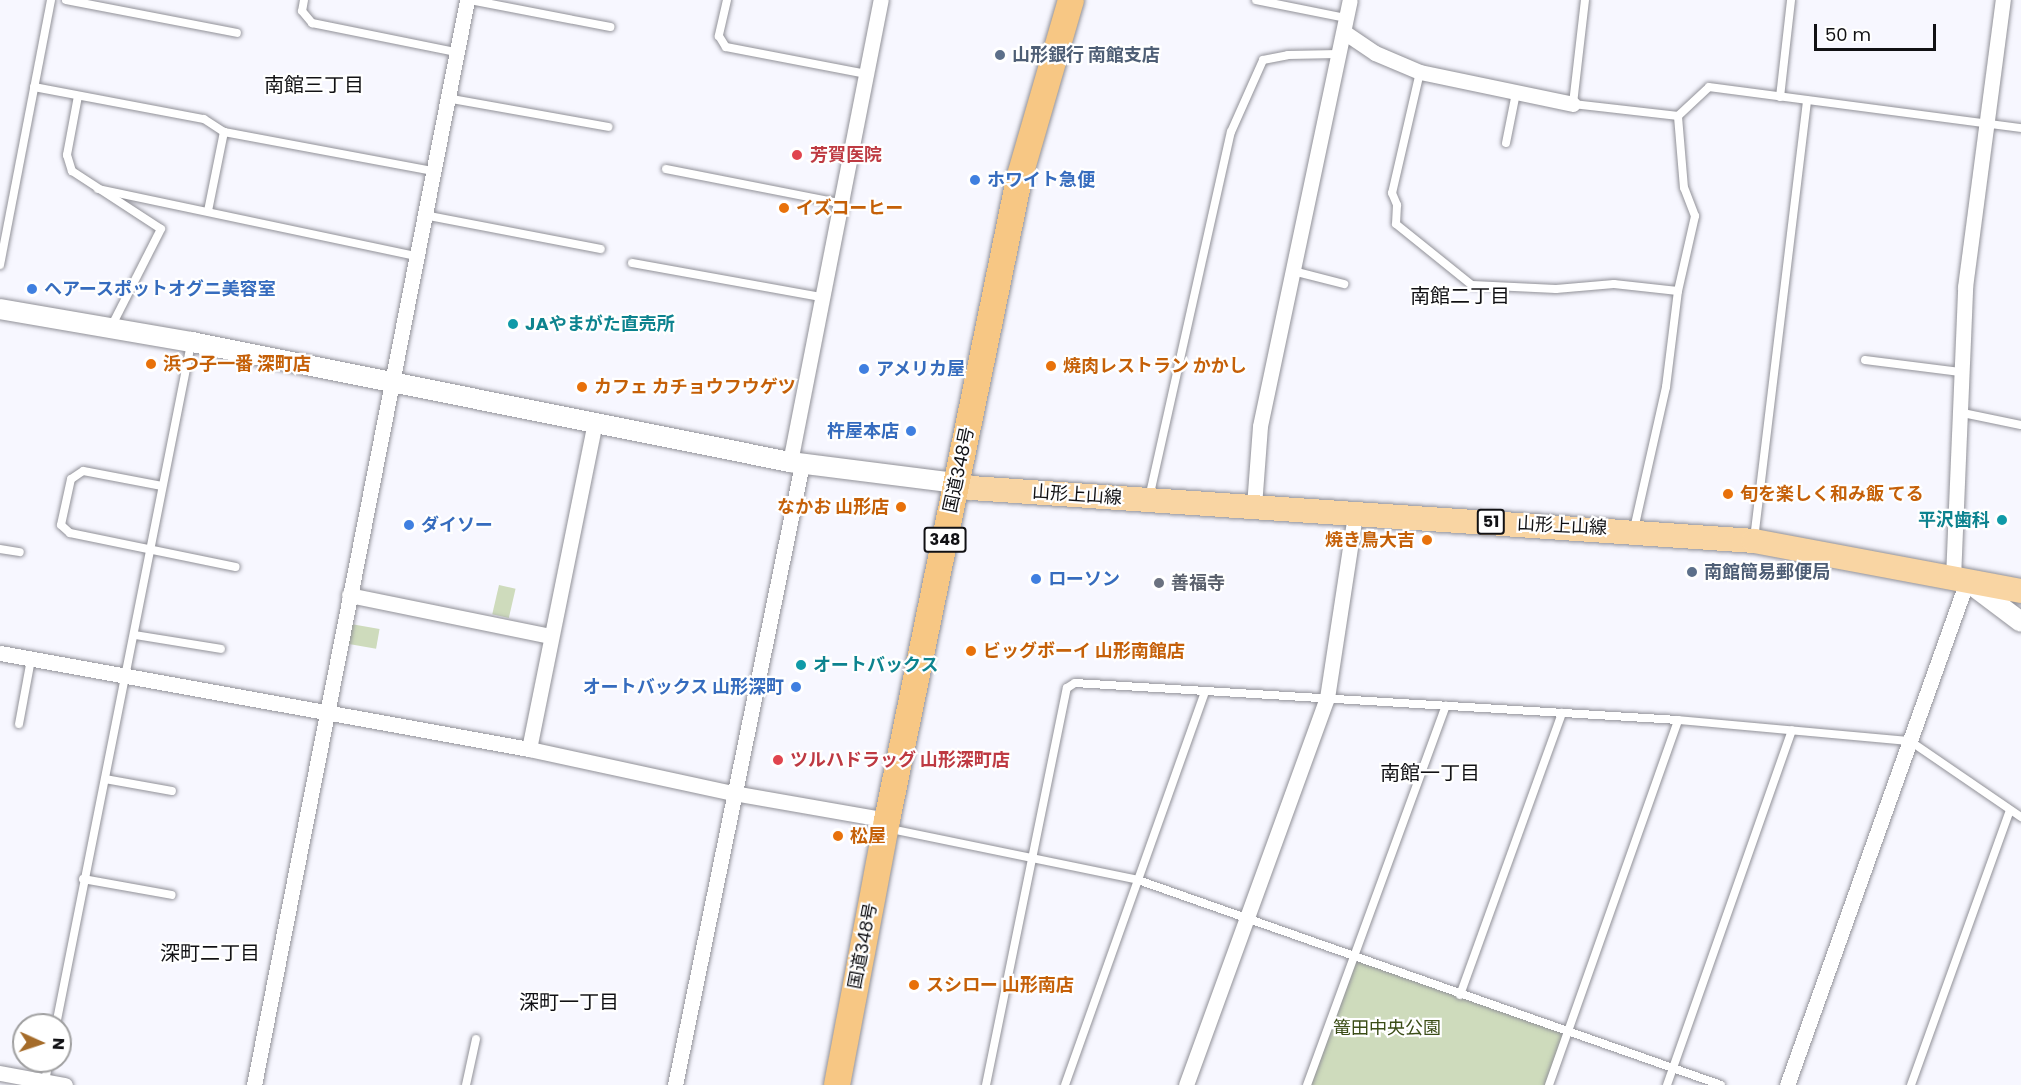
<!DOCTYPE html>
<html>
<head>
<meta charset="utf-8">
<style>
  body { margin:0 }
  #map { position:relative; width:2021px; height:1085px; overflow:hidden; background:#f7f7ff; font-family:Poppins,"Noto Sans JP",sans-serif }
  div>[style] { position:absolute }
  .green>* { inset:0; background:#cedbbc; transform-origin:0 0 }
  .roads { filter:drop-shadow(0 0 2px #919198) drop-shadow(0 0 2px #919198) }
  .service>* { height:8px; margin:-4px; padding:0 4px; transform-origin:4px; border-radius:4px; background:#fff }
  .minor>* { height:15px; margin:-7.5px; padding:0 7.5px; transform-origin:7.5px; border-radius:7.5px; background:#fff }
  .tertiary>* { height:20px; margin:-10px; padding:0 10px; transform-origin:10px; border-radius:10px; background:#fff }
  .primary>* { height:24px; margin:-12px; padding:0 12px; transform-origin:12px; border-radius:12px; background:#f9d5a3 }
  .trunk>* { height:26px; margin:-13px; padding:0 13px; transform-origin:13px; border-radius:13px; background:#f7c784 }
  .dots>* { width:16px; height:16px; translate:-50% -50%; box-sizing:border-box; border:3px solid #fff; border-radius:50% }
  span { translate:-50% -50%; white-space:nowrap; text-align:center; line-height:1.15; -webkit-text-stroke:4.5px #fff; paint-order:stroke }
  .shield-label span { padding:2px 4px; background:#fff; border:2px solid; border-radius:4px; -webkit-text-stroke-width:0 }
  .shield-label { font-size:16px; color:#111114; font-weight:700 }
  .service-label { font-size:18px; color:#4e5e75; font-weight:700 }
  .left { translate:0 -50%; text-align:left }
  .health-label { font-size:18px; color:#be3a42; font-weight:700 }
  .shop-label { font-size:18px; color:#366cbe; font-weight:700 }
  .right { translate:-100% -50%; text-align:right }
  .food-label { font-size:18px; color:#c56008; font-weight:700 }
  .culture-label { font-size:18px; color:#0d838f; font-weight:700 }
  .street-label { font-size:18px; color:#111114 }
  .worship-label { font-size:18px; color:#5b616d; font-weight:700 }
  .park-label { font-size:18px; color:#3b4d17 }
  .neighbourhood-label { font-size:20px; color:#111114 }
  .north { position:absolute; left:12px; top:1013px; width:60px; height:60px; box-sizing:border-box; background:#fff; border:2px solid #a0a0a1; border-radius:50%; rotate:93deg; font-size:16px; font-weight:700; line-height:24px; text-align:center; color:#111114 }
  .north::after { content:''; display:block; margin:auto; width:21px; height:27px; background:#a56c2a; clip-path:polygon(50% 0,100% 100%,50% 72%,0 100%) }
  .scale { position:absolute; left:1814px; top:24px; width:122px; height:27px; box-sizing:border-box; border:3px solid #111114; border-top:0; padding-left:8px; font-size:18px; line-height:21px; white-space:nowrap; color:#111114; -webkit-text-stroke:4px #fff; paint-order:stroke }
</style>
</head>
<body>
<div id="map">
  <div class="green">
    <div style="left:499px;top:585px;width:17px;height:30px;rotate:13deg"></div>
    <div style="left:351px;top:624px;width:29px;height:20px;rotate:10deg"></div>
    <div style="clip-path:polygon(1354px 956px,1568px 1032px,1549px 1085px,1307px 1085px)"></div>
  </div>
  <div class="roads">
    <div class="service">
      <div style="left:66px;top:0;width:174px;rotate:10.9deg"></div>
      <div style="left:304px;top:0;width:11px;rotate:100deg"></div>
      <div style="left:302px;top:11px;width:16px;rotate:50deg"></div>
      <div style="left:312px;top:23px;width:147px;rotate:11.4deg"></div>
      <div style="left:470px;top:0;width:143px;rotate:10.9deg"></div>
      <div style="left:727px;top:0;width:37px;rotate:103deg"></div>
      <div style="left:719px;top:36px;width:13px;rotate:58deg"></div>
      <div style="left:726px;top:47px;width:143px;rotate:10.9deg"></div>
      <div style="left:1256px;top:0;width:92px;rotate:11.3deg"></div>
      <div style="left:1585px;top:0;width:105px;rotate:96.6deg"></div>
      <div style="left:1573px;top:104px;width:106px;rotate:6.5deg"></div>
      <div style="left:1678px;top:116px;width:42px;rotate:-43.1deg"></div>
      <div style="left:1709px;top:87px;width:315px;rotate:7.5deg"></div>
      <div style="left:1420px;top:72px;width:124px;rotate:103deg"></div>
      <div style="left:1392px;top:193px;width:13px;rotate:67deg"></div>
      <div style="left:1397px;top:205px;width:19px;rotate:93deg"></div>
      <div style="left:1396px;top:224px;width:97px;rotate:38.8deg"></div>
      <div style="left:1472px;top:285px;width:84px;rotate:2.7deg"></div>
      <div style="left:1556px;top:289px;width:58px;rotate:-4.9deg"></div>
      <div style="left:1614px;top:284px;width:64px;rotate:6.2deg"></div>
      <div style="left:34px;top:87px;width:173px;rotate:10.7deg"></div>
      <div style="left:204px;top:119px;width:24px;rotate:33deg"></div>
      <div style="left:78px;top:96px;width:60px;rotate:100.6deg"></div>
      <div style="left:67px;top:155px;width:17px;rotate:73deg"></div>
      <div style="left:72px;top:171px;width:106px;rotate:33.1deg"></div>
      <div style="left:161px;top:229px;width:110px;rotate:117deg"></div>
      <div style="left:1780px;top:97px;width:98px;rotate:-83.5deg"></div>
      <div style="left:446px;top:98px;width:165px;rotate:10.1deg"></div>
      <div style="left:1506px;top:143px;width:51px;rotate:-78.7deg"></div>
      <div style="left:666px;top:169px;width:177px;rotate:11.1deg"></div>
      <div style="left:98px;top:189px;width:326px;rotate:11.9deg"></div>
      <div style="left:208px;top:211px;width:81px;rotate:-78.6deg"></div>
      <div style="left:224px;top:132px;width:213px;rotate:10.6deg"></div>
      <div style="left:424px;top:215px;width:180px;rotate:10.9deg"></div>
      <div style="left:632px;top:263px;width:192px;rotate:10.2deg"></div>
      <div style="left:0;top:265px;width:270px;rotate:-79.1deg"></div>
      <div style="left:1293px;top:271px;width:53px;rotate:14.3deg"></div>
      <div style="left:1865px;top:360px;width:96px;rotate:7.2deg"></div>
      <div style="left:1958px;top:412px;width:64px;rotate:11.7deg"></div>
      <div style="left:162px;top:486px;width:80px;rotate:-169.2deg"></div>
      <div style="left:83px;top:471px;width:14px;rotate:146deg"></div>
      <div style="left:71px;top:479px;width:47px;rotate:102.3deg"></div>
      <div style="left:61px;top:525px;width:12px;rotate:42deg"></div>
      <div style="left:70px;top:533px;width:169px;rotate:11.6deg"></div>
      <div style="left:1149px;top:498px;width:375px;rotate:-77.4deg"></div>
      <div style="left:1231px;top:132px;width:79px;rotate:-66deg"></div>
      <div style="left:1263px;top:60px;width:25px;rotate:-11deg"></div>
      <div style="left:1288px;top:55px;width:50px;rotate:-1.1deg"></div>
      <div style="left:1634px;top:529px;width:146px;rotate:-77.3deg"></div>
      <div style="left:1666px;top:387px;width:97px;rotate:-82.9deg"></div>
      <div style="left:1678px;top:291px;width:77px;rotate:-77.2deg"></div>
      <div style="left:1695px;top:216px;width:30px;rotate:-111deg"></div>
      <div style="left:1684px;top:188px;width:72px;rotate:-94.8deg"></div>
      <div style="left:1754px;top:539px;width:442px;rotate:-83.1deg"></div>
      <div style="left:0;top:549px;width:20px;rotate:9deg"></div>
      <div style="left:135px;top:635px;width:87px;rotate:9.2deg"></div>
      <div style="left:19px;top:724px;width:66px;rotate:-79.5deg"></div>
      <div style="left:105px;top:779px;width:68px;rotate:10.2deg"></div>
      <div style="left:900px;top:831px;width:243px;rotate:11.6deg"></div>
      <div style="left:1138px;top:880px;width:618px;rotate:19.37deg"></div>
      <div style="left:83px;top:879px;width:90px;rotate:10.2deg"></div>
      <div style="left:1460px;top:995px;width:300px;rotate:-70.1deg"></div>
      <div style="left:56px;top:1025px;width:694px;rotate:-78.79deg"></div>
      <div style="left:45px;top:1081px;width:20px;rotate:-79deg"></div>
      <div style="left:466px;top:1085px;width:47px;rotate:-77.7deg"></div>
      <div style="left:986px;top:1085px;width:405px;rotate:-78.5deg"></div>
      <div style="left:1067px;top:688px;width:9px;rotate:-32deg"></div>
      <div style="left:1075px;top:683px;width:604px;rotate:3.51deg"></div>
      <div style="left:1678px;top:720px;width:233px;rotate:5.2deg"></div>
      <div style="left:1910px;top:741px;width:135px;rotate:34.4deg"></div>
      <div style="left:1065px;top:1085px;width:417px;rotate:-70.4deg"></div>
      <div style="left:1307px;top:1085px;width:404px;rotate:-69.9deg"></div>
      <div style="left:1549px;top:1085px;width:387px;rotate:-70.5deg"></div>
      <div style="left:1667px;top:1085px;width:376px;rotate:-70.6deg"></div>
      <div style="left:1911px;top:1085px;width:292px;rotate:-70.2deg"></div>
    </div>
    <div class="minor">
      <div style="left:1344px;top:32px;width:37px;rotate:34deg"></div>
      <div style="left:1375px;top:53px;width:49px;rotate:22.9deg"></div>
      <div style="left:1420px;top:72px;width:156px;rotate:11.8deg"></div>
      <div style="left:790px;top:462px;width:471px;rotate:-78.9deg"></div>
      <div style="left:1254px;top:506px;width:80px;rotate:-85.7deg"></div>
      <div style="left:1260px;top:426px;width:435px;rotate:-78.1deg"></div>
      <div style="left:1953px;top:578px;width:291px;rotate:-87.6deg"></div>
      <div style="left:1965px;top:287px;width:290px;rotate:-82.5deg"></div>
      <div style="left:349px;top:595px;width:206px;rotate:11.5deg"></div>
      <div style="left:0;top:653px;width:538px;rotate:10.29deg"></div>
      <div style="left:529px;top:749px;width:209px;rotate:12.2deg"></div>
      <div style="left:733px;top:793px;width:156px;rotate:9.9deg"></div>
      <div style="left:529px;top:749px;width:333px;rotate:-78.6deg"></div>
      <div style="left:0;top:1073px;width:66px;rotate:10.5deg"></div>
      <div style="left:254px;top:1085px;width:1106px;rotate:-78.89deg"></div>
      <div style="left:675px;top:1085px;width:634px;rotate:-78.44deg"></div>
      <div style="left:1186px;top:1085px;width:412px;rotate:-70deg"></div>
      <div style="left:1327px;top:698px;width:186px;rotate:-81.3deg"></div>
      <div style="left:1787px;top:1085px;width:535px;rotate:-70.35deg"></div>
    </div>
    <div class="tertiary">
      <div style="left:0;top:309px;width:195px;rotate:9.8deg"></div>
      <div style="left:192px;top:342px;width:610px;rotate:11.35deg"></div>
      <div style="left:790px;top:462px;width:168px;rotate:7.2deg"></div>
      <div style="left:1968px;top:582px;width:66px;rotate:37deg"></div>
    </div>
    <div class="primary">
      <div style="left:957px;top:483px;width:15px;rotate:20deg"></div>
      <div style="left:971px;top:488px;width:785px;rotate:3.87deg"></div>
      <div style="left:1754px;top:541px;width:272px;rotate:10.6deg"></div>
    </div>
    <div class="trunk">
      <div style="left:837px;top:1085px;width:270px;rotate:-79.3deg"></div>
      <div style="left:887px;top:820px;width:654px;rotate:-78.36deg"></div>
      <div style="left:1019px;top:179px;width:186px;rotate:-73.8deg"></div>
    </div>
  </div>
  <div class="dots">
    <div style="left:1000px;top:55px;background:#5c6f8a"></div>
    <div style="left:797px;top:155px;background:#e0444e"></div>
    <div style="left:975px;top:180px;background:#3f7fe0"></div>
    <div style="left:784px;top:208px;background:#e8710a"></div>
    <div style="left:32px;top:289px;background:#3f7fe0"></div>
    <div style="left:513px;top:324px;background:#0f9aa8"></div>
    <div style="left:151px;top:364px;background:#e8710a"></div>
    <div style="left:1051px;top:366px;background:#e8710a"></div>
    <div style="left:864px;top:369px;background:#3f7fe0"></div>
    <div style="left:582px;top:387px;background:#e8710a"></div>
    <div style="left:911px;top:431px;background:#3f7fe0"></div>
    <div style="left:1728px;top:494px;background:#e8710a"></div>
    <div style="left:901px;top:507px;background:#e8710a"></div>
    <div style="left:2002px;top:520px;background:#0f9aa8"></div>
    <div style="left:409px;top:525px;background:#3f7fe0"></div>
    <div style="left:1427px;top:540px;background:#e8710a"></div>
    <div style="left:1692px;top:572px;background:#5c6f8a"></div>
    <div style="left:1036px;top:579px;background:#3f7fe0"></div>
    <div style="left:1159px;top:583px;background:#6b7280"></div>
    <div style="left:971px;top:651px;background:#e8710a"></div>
    <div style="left:801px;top:665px;background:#0f9aa8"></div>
    <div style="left:796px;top:687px;background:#3f7fe0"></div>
    <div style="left:778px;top:760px;background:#e0444e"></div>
    <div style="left:838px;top:836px;background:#e8710a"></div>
    <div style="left:914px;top:985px;background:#e8710a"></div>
  </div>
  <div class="shield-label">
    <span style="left:1491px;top:522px">51</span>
    <span style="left:945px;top:540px">348</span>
  </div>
  <div class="service-label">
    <span class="left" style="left:1012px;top:55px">山形銀行 南館支店</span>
    <span class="left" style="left:1704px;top:572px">南館簡易郵便局</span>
  </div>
  <div class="health-label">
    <span class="left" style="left:810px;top:155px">芳賀医院</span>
    <span class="left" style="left:790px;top:760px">ツルハドラッグ 山形深町店</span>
  </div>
  <div class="shop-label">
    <span class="left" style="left:987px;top:180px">ホワイト急便</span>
    <span class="left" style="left:44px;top:289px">ヘアースポットオグニ美容室</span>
    <span class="left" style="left:876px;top:369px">アメリカ屋</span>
    <span class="right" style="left:899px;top:431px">杵屋本店</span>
    <span class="left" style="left:421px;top:525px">ダイソー</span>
    <span class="left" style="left:1048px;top:579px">ローソン</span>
    <span class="right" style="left:784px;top:687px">オートバックス 山形深町</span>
  </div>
  <div class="food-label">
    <span class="left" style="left:796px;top:208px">イズコーヒー</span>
    <span class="left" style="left:163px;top:364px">浜つ子一番 深町店</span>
    <span class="left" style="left:1063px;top:366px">焼肉レストラン かかし</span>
    <span class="left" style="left:594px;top:387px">カフェ カチョウフウゲツ</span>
    <span class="left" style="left:1740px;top:494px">旬を楽しく和み飯 てる</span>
    <span class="right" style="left:889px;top:507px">なかお 山形店</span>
    <span class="right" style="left:1415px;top:540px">焼き鳥大吉</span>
    <span class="left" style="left:983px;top:651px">ビッグボーイ 山形南館店</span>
    <span class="left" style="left:850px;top:836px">松屋</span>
    <span class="left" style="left:926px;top:985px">スシロー 山形南店</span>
  </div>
  <div class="culture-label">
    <span class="left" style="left:525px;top:324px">JAやまがた直売所</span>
    <span class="right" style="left:1990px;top:520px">平沢歯科</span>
    <span class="left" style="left:813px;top:665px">オートバックス</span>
  </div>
  <div class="street-label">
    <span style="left:959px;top:470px;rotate:-78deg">国道348号</span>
    <span style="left:1077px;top:495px;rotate:4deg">山形上山線</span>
    <span style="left:1562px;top:526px;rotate:3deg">山形上山線</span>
    <span style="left:863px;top:946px;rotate:-79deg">国道348号</span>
  </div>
  <div class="worship-label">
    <span class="left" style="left:1171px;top:583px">善福寺</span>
  </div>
  <div class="park-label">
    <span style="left:1387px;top:1028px">篭田中央公園</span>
  </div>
  <div class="neighbourhood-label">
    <span style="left:314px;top:85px">南館三丁目</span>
    <span style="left:1460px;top:296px">南館二丁目</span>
    <span style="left:1430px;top:773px">南館一丁目</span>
    <span style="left:210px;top:953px">深町二丁目</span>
    <span style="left:569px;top:1002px">深町一丁目</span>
  </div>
  <div class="north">N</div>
  <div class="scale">50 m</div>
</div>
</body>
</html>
